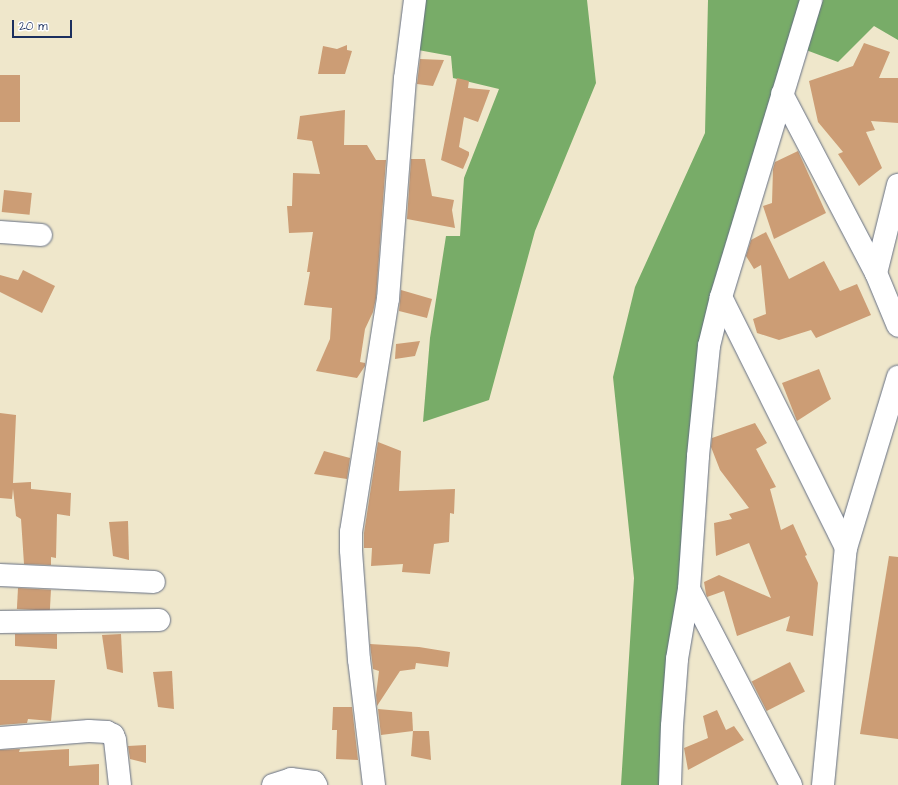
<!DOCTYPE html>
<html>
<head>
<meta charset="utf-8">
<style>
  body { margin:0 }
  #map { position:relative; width:898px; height:785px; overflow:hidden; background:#efe7cb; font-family:"Architects Daughter",sans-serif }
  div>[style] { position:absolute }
  .forest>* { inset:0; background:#78ac68 }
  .building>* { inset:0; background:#cc9d75; transform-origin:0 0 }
  .roads { filter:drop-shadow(0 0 1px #656f84) drop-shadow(0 0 1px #656f84) }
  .minor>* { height:22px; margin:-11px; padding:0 11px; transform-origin:11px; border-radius:11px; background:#fff }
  span { translate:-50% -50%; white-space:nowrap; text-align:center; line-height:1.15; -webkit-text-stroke:3px #fff; paint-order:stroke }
  .scale { position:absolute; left:12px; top:20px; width:60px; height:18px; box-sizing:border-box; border:2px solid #1b2f5e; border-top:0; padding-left:5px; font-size:12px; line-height:14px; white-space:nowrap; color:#1b2f5e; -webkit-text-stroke:3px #fff; paint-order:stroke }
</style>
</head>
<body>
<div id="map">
  <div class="forest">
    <div style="clip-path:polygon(420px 0,587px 0,596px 83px,535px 231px,489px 400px,423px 422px,430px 338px,446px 236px,460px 236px,464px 178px,499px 89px,453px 78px,451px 56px,418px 50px)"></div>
    <div style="clip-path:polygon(708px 0,811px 0,703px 389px,670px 785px,621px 785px,634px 578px,613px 377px,635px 287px,705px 133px)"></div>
    <div style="clip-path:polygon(823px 0,898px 0,898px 40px,874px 26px,838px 62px,806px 50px)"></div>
  </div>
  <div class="building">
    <div style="clip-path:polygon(864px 43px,890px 52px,879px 78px,898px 78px,898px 123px,871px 121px,875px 130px,866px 132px,882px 168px,859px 186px,838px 154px,843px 152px,818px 122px,809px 81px,853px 66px)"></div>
    <div style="clip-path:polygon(347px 45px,347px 50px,352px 51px,345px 74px,318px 74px,323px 46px,337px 49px)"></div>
    <div style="clip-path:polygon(420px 59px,444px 60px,433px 86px,417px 84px)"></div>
    <div style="left:0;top:75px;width:20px;height:47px"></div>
    <div style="clip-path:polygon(457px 78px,469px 81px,468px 88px,490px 90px,478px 122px,464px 117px,459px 147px,469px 152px,469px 155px,463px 169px,441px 160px)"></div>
    <div style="clip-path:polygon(345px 110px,344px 145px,367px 145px,376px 160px,386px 160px,376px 298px,373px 312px,365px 329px,360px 362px,365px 363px,365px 366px,357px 378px,316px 371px,330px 339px,332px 308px,304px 305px,310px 272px,307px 272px,313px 232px,289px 233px,287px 206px,292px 206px,293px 173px,320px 174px,312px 141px,297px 139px,300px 116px)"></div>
    <div style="clip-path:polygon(798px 151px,826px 213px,774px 239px,763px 206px,772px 203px,773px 169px,775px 162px)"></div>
    <div style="clip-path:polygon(411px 159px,425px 159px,432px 196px,454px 200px,452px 210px,455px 228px,407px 219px)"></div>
    <div style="left:4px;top:190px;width:28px;height:22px;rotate:6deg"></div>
    <div style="clip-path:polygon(766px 232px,789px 279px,824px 261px,840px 291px,857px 284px,871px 315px,816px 338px,811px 330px,779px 340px,757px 333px,753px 319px,766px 314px,761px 265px,754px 269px,746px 256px,751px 240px)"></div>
    <div style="clip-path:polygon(23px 270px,55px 286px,42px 313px,0 292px,0 275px,18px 280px)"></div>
    <div style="clip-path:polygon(401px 290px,432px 299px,427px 318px,399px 311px)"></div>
    <div style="clip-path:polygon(420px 341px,415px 356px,395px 359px,396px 344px)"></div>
    <div style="clip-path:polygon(819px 369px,831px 399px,797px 421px,782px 383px)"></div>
    <div style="clip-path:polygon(0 413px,16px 415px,13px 483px,31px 482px,31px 489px,71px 493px,70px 516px,57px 514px,56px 558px,51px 557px,51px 565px,24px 564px,21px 519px,16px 516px,13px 489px,12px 499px,0 498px)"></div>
    <div style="clip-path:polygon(755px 423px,767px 443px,756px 449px,776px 487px,770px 489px,781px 530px,793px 524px,807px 555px,805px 556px,818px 583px,813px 636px,786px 631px,790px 616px,737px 636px,724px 591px,707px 597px,706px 594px,704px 582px,719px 575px,771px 598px,749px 543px,716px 556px,714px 523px,732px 519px,729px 514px,749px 508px,720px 470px,711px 447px,712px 438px)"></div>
    <div style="clip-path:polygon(378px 442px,401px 451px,399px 491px,455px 489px,454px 514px,450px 513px,449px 542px,434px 544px,430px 574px,402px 572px,403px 564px,371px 566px,372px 548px,364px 548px,364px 533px)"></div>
    <div style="clip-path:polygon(324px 451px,350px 458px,347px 479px,314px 474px)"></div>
    <div style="clip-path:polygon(128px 521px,129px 560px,113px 556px,109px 522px)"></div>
    <div style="clip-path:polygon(889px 556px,898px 557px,898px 739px,860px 734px)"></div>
    <div style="left:18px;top:588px;width:33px;height:21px;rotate:3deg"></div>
    <div style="clip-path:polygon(15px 634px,57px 634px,57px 649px,15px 646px)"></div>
    <div style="clip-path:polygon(121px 634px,123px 673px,107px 669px,102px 635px)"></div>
    <div style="clip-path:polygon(370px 644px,419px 647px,450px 652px,448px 667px,416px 663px,415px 669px,400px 671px,377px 706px,376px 695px,379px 671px,373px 669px)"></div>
    <div style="left:790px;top:662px;width:33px;height:43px;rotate:63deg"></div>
    <div style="clip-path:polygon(172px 671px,174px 709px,158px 707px,153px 672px)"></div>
    <div style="clip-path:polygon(0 680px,55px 680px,51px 721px,28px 719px,27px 723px,0 725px)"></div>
    <div style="clip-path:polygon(333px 707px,352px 707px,358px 760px,336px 759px,337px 730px,332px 730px)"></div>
    <div style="clip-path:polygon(378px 709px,412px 712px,413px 731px,381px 735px)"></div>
    <div style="clip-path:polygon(717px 710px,726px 730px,734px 726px,744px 740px,688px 770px,684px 748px,708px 738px,703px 716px)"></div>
    <div style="clip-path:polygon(413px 731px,429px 731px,431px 760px,411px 756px)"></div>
    <div style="clip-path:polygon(146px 745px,146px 763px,130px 759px,128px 746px)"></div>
    <div style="clip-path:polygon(20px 749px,19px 752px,69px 749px,69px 766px,99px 764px,99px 785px,0 785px,0 750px)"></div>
  </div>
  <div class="roads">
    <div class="minor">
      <div style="left:782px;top:94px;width:202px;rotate:62.3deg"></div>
      <div style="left:876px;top:273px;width:57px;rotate:67.5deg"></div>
      <div style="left:0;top:232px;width:41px;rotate:4.2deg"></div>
      <div style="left:876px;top:273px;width:91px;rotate:-76deg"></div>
      <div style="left:721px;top:297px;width:280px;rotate:63.5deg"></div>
      <div style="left:0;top:575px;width:154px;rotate:2.6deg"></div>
      <div style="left:689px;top:589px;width:221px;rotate:62.5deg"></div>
      <div style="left:0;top:622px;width:159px;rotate:-0.7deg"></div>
      <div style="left:0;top:738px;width:89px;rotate:-4.5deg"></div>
      <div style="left:89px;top:731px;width:18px;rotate:3deg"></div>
      <div style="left:107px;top:732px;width:7px;rotate:27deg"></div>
      <div style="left:113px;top:735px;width:5px;rotate:68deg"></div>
      <div style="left:115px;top:740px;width:45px;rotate:83.7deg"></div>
      <div style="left:273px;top:785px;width:19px;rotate:-18deg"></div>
      <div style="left:291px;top:779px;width:23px;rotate:7deg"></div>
      <div style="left:314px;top:782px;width:4px;rotate:56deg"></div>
      <div style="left:374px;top:785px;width:126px;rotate:-96.8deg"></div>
      <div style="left:359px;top:660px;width:110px;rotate:-94.2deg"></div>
      <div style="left:351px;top:550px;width:18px;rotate:-90deg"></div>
      <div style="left:351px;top:532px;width:236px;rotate:-81deg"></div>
      <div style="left:388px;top:299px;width:221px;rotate:-85.6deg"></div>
      <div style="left:405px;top:79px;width:80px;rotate:-82.8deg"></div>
      <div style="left:670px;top:785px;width:59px;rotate:-88.1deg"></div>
      <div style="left:672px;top:726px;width:67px;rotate:-85.7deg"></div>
      <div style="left:677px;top:659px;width:71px;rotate:-80.3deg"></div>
      <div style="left:689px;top:589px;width:133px;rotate:-86.1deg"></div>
      <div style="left:698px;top:456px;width:111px;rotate:-84.3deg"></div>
      <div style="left:709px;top:346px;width:50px;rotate:-76.2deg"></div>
      <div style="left:721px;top:297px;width:310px;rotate:-73.1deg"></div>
      <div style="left:823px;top:785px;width:238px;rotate:-84.5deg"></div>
      <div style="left:846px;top:548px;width:179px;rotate:-73.1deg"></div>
    </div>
  </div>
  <div class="scale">20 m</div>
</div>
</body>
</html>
